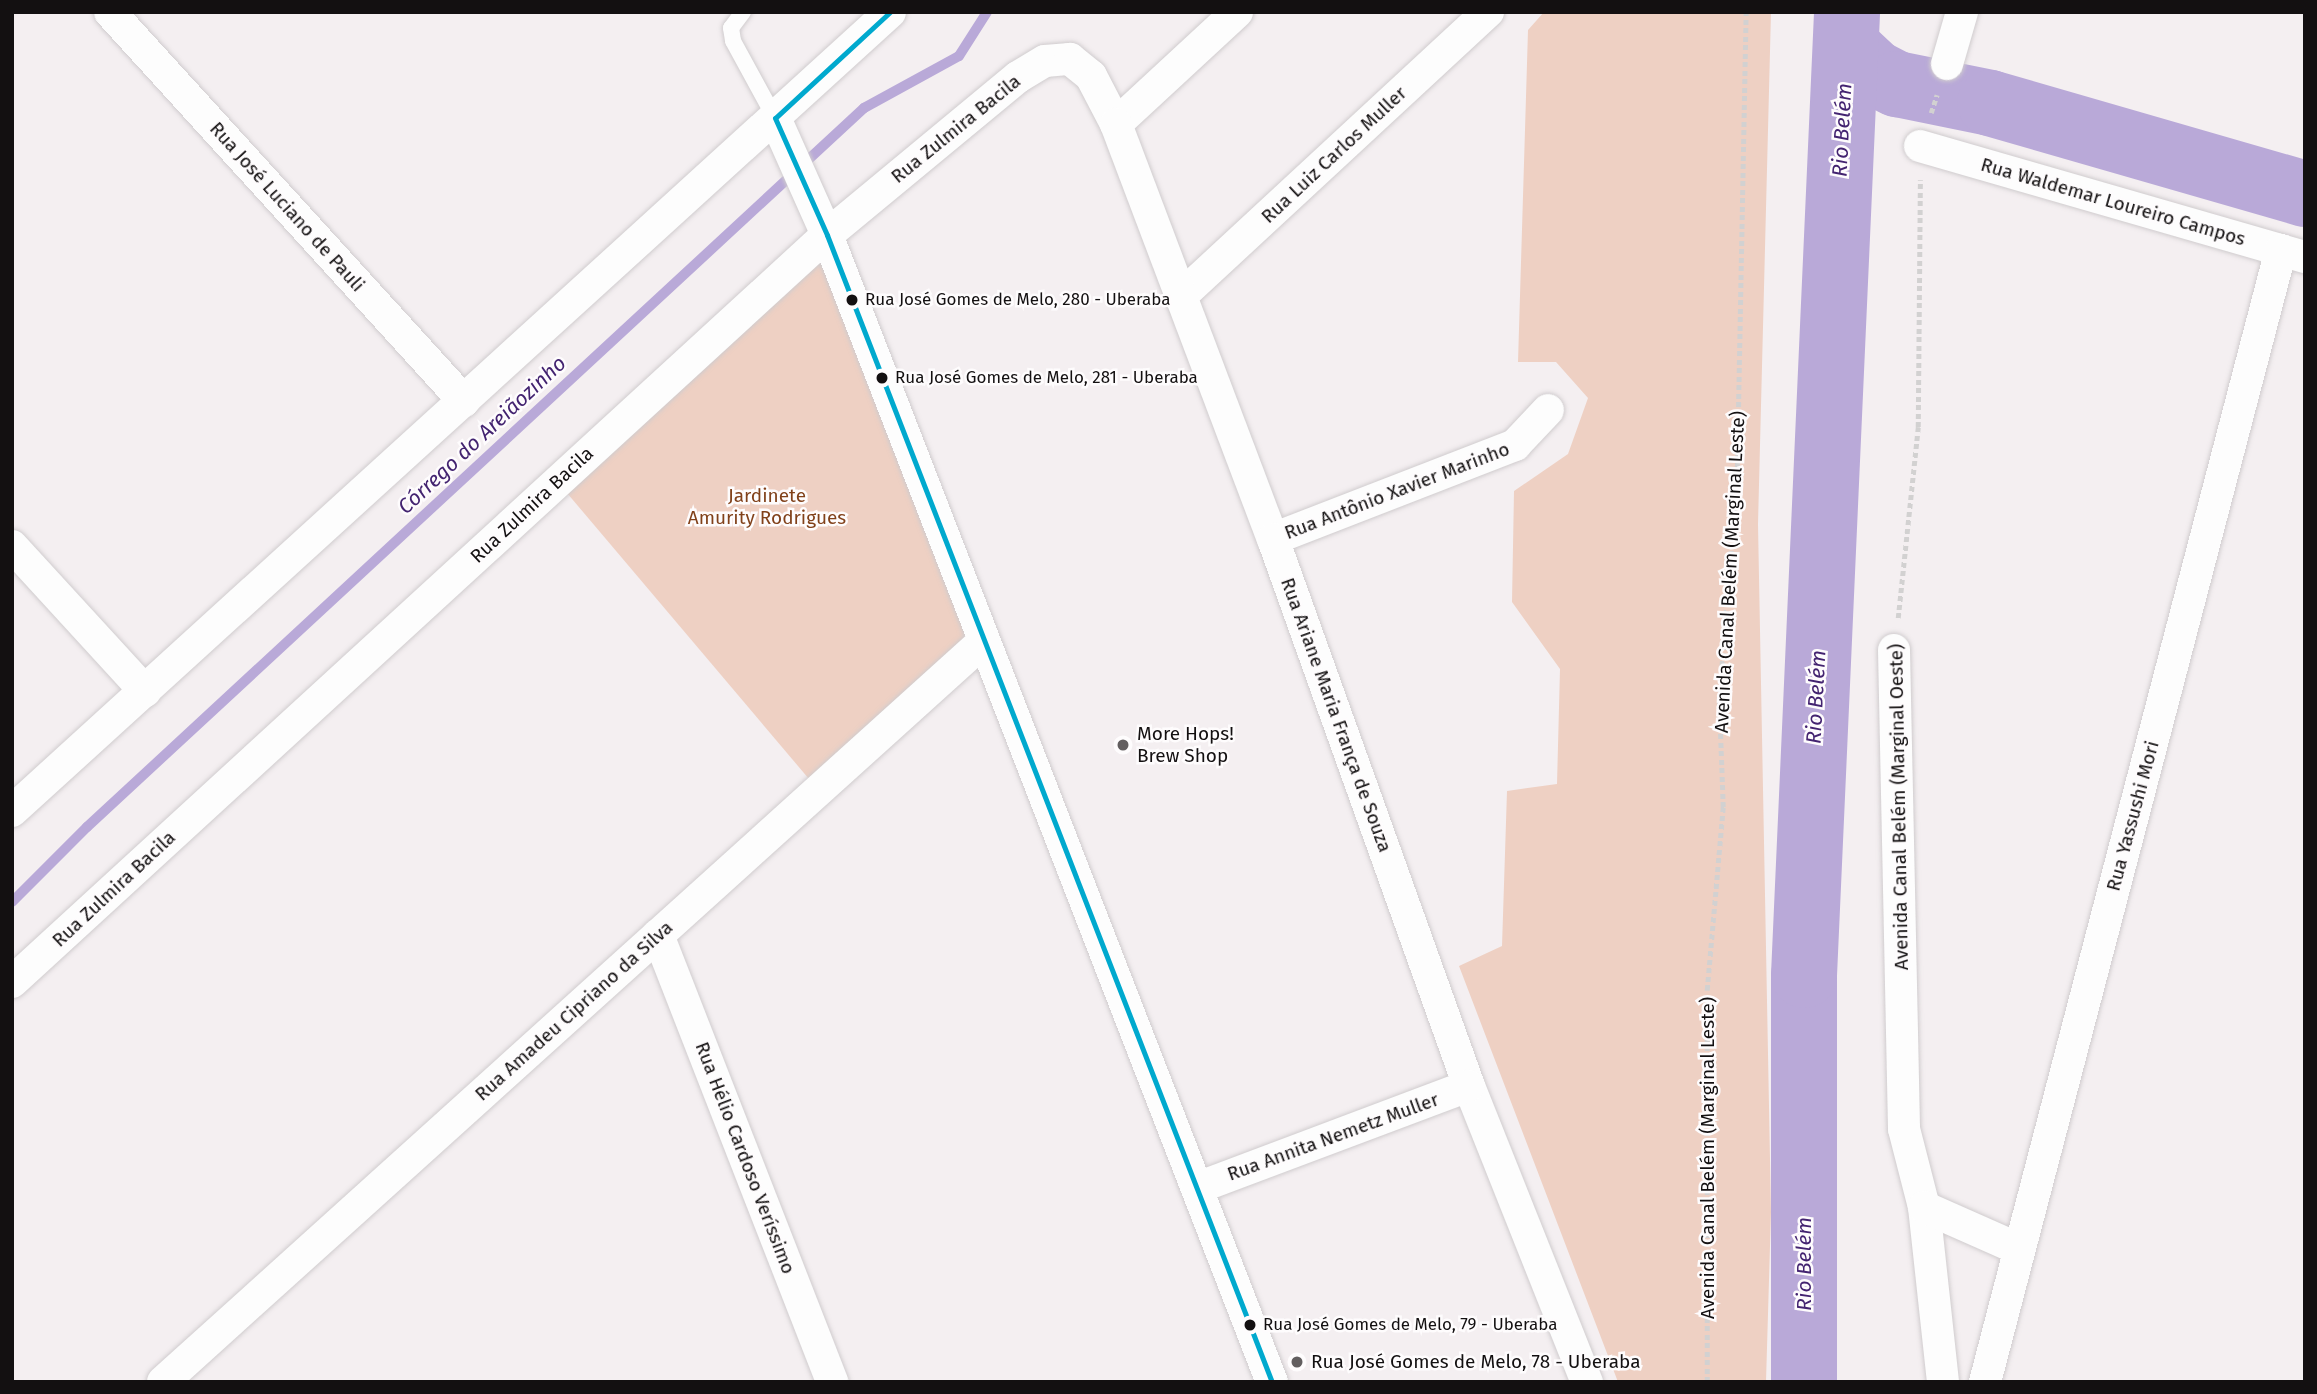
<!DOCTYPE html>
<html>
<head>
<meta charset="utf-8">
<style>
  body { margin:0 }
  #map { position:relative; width:2317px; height:1394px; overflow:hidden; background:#f4eff1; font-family:"Fira Sans",sans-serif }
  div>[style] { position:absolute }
  .green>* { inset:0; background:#eed0c3 }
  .stream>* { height:10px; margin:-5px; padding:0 5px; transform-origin:5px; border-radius:5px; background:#b9a9d8 }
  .river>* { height:66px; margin:-33px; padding:0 33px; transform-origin:33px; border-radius:33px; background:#b9a9d8 }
  .path>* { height:4.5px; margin-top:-2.25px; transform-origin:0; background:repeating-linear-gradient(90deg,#d2d1d1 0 5px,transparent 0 8.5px) }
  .roads { filter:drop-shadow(0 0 2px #d0ccce) drop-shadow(0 0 2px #d0ccce) }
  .service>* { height:16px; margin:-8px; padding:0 8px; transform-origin:8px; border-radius:8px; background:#fdfdfd }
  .minor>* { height:32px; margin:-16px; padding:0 16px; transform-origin:16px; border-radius:16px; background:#fdfdfd }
  .bus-1>* { height:5px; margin:-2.5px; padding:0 2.5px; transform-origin:2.5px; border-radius:2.5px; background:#00a9ce }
  .dots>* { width:19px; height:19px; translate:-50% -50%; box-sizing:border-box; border:4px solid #fefcfd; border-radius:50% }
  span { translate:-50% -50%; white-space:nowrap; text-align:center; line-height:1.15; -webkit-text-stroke:5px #fefcfd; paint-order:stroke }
  .bus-label { font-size:17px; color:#131011 }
  .left { translate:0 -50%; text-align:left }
  .street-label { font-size:19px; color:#131011 }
  .park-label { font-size:19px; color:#81411a }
  .poi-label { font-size:19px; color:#131011 }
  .water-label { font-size:21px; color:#432370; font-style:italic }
  .frame { position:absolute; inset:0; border:14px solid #131011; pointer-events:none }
</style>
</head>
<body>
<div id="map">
  <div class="green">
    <div style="clip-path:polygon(1544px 12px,1771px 12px,1758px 524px,1771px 1212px,1766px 1382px,1618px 1382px,1459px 966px,1502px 946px,1507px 791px,1557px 784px,1560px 669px,1512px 602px,1514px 491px,1568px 454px,1588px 398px,1556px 362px,1518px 362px,1528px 30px)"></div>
    <div style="clip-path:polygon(825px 257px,970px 634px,809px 779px,567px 493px)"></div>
  </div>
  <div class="stream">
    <div style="left:12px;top:902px;width:106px;rotate:-45deg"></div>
    <div style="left:87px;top:827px;width:1059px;rotate:-42.78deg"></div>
    <div style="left:864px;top:108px;width:108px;rotate:-28.7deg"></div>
    <div style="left:959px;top:56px;width:52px;rotate:-57.5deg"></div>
  </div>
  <div class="river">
    <div style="left:1847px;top:47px;width:38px;rotate:43deg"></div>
    <div style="left:1875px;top:73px;width:25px;rotate:27deg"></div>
    <div style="left:1897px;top:84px;width:95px;rotate:11.5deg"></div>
    <div style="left:1990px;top:103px;width:328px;rotate:16.1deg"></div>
    <div style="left:1804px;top:1382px;width:407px;rotate:-90deg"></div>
    <div style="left:1804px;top:975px;width:964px;rotate:-87.44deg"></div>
  </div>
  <div class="path">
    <div style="left:1931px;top:113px;width:19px;rotate:-72deg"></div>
    <div style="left:1898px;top:618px;width:192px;rotate:-84deg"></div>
    <div style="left:1918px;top:427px;width:247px;rotate:-89.5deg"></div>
    <div style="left:1707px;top:1382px;width:392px;rotate:-90deg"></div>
    <div style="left:1707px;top:990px;width:184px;rotate:-85deg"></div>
    <div style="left:1723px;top:807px;width:107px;rotate:-92.1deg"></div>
    <div style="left:1719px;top:700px;width:226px;rotate:-85.4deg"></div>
    <div style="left:1737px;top:475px;width:463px;rotate:-88.9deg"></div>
  </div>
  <div class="roads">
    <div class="service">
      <div style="left:743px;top:12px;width:20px;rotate:127deg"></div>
      <div style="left:731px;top:28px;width:13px;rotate:81deg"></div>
      <div style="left:733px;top:41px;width:88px;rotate:61.4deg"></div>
    </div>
    <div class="minor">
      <div style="left:110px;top:12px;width:526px;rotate:47.7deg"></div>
      <div style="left:1947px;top:64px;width:54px;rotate:-73.9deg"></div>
      <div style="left:775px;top:118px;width:128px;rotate:66deg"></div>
      <div style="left:827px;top:235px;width:1230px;rotate:68.8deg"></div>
      <div style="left:1116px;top:124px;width:165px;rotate:-42.8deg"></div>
      <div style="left:1920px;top:146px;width:401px;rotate:16.1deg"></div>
      <div style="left:1180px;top:297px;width:420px;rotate:-42.8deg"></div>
      <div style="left:1273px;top:539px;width:260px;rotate:-21.2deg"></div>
      <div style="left:1515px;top:445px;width:48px;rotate:-46.7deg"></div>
      <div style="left:12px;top:546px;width:197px;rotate:47.5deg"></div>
      <div style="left:1894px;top:650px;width:479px;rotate:88.8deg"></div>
      <div style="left:1904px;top:1129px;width:81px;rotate:75.6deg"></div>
      <div style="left:1924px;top:1207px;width:176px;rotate:83.8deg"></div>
      <div style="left:12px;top:811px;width:1187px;rotate:-42.3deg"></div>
      <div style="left:658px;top:935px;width:480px;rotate:68.7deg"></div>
      <div style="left:12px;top:982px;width:1106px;rotate:-42.51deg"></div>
      <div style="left:827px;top:235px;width:248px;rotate:-39.6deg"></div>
      <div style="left:1018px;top:77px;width:31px;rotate:-31deg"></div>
      <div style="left:1045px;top:61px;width:25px;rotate:-5deg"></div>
      <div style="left:1070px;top:59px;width:27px;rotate:39deg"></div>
      <div style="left:1091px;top:76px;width:54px;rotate:62.5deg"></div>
      <div style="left:1116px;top:124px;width:444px;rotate:69.3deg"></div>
      <div style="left:1273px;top:539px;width:581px;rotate:70.29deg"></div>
      <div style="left:1469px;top:1086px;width:319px;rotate:68.3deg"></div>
      <div style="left:1197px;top:1188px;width:290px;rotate:-20.6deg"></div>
      <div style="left:1924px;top:1207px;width:104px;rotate:23.9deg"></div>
      <div style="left:163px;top:1382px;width:1106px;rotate:-42.07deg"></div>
      <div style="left:1985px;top:1382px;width:1170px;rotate:-75.35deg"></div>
    </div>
  </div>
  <div class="bus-1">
    <div style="left:890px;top:12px;width:156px;rotate:137.3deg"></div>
    <div style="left:775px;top:118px;width:128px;rotate:66deg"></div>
    <div style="left:827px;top:235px;width:1230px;rotate:68.8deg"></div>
  </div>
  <div class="dots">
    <div style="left:852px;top:300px;background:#131011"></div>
    <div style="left:882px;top:378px;background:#131011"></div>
    <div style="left:1123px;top:745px;background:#625e5f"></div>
    <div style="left:1250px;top:1325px;background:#131011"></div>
    <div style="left:1297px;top:1362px;background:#625e5f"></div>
  </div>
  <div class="bus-label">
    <span class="left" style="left:865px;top:300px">Rua José Gomes de Melo, 280 - Uberaba</span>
    <span class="left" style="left:895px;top:378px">Rua José Gomes de Melo, 281 - Uberaba</span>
    <span class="left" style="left:1263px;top:1325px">Rua José Gomes de Melo, 79 - Uberaba</span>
  </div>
  <div class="street-label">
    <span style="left:956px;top:129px;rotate:-39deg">Rua Zulmira Bacila</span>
    <span style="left:1334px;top:155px;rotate:-43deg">Rua Luiz Carlos Muller</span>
    <span style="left:2113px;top:202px;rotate:16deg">Rua Waldemar Loureiro Campos</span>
    <span style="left:287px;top:207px;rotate:48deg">Rua José Luciano de Pauli</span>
    <span style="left:1397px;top:491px;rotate:-21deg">Rua Antônio Xavier Marinho</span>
    <span style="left:532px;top:505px;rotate:-43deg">Rua Zulmira Bacila</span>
    <span style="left:1730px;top:572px;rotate:-87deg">Avenida Canal Belém (Marginal Leste)</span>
    <span style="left:1336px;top:715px;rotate:70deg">Rua Ariane Maria França de Souza</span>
    <span style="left:1899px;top:807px;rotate:-91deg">Avenida Canal Belém (Marginal Oeste)</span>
    <span style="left:2133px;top:816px;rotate:-75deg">Rua Yassushi Mori</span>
    <span style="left:114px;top:889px;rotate:-43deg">Rua Zulmira Bacila</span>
    <span style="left:574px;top:1011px;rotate:-42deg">Rua Amadeu Cipriano da Silva</span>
    <span style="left:1333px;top:1137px;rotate:-20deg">Rua Annita Nemetz Muller</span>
    <span style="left:745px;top:1158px;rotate:69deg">Rua Hélio Cardoso Veríssimo</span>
    <span style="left:1708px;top:1158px;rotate:-90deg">Avenida Canal Belém (Marginal Leste)</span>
  </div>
  <div class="park-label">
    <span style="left:767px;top:507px">Jardinete<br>Amurity Rodrigues</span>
  </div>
  <div class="poi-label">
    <span class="left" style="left:1137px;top:745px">More Hops!<br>Brew Shop</span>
    <span class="left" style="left:1311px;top:1362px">Rua José Gomes de Melo, 78 - Uberaba</span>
  </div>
  <div class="water-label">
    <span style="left:1842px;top:130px;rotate:-87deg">Rio Belém</span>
    <span style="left:482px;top:435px;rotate:-43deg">Córrego do Areiãozinho</span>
    <span style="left:1816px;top:697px;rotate:-87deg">Rio Belém</span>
    <span style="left:1804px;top:1264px;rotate:-90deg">Rio Belém</span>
  </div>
  <div class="frame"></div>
</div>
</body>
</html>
